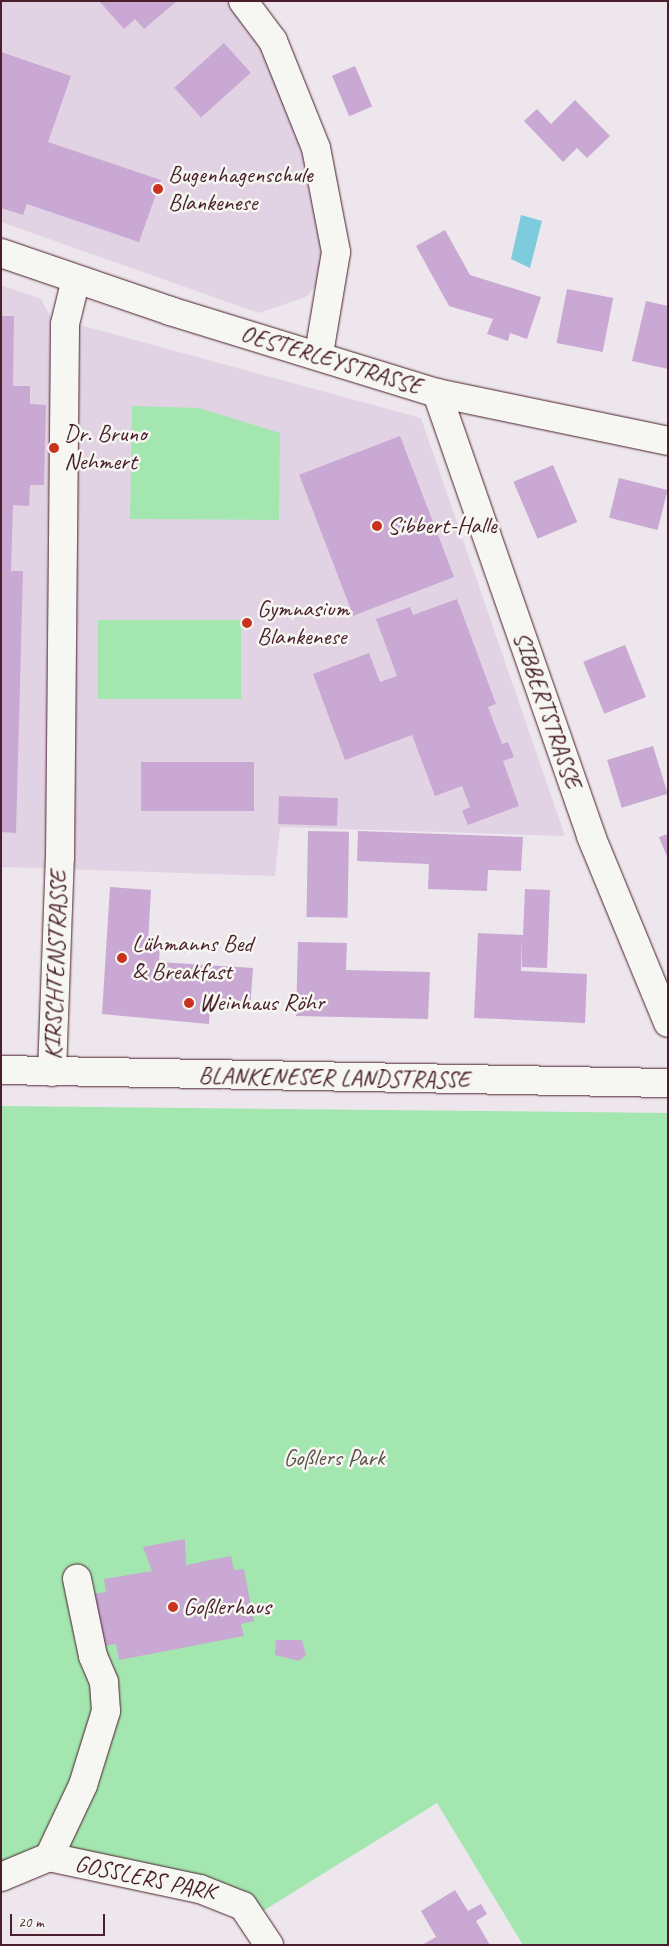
<!DOCTYPE html>
<html>
<head>
<meta charset="utf-8">
<style>
  body { margin:0 }
  #map { position:relative; width:669px; height:1946px; overflow:hidden; background:#ede6ec; font-family:Caveat,sans-serif }
  div>[style] { position:absolute }
  .built>* { inset:0; background:#e2d3e4 }
  .green>* { inset:0; background:#a3e6b0; transform-origin:0 0 }
  .water>* { inset:0; background:#7fcbde }
  .building>* { inset:0; background:#c9a8d3; transform-origin:0 0 }
  .roads { filter:drop-shadow(0 0 1px #4a1f2b) drop-shadow(0 0 1px #4a1f2b) }
  .minor>* { height:28px; margin:-14px; padding:0 14px; transform-origin:14px; border-radius:14px; background:#f6f6f2 }
  .major>* { height:28px; margin:-14px; padding:0 14px; transform-origin:14px; border-radius:14px; background:#f6f6f2 }
  .dots>* { width:14px; height:14px; translate:-50% -50%; box-sizing:border-box; border:2px solid #f6f6f2; border-radius:50% }
  span { translate:-50% -50%; white-space:nowrap; text-align:center; line-height:1.15; -webkit-text-stroke:5px #f6f6f2; paint-order:stroke }
  .poi-label { font-size:24px; color:#4a1f2b }
  .left { translate:0 -50%; text-align:left }
  .street-label { font-size:24px; color:#4a1f2b }
  .park-label { font-size:24px; color:#60514c }
  .frame { position:absolute; inset:0; border:2px solid #4a1f2b; pointer-events:none }
  .scale { position:absolute; left:10px; top:1914px; width:95px; height:22px; box-sizing:border-box; border:2px solid #4a1f2b; border-top:0; padding-left:6px; font-size:15px; line-height:18px; white-space:nowrap; color:#4a1f2b; -webkit-text-stroke:4px #f6f6f2; paint-order:stroke }
</style>
</head>
<body>
<div id="map">
  <div class="built">
    <div style="clip-path:polygon(1px 1px,229px 1px,262px 42px,308px 156px,324px 239px,318px 283px,306px 297px,259px 313px,1px 222px)"></div>
    <div style="clip-path:polygon(1px 285px,41px 299px,51px 317px,421px 418px,565px 836px,280px 827px,275px 876px,1px 867px)"></div>
  </div>
  <div class="green">
    <div style="clip-path:polygon(132px 406px,199px 408px,280px 433px,279px 520px,130px 519px)"></div>
    <div style="left:241px;top:620px;width:79px;height:143px;rotate:90deg"></div>
    <div style="clip-path:polygon(1px 1106px,668px 1113px,668px 1945px,523px 1945px,437px 1803px,253px 1917px,91px 1866px,1px 1866px)"></div>
  </div>
  <div class="water">
    <div style="clip-path:polygon(521px 215px,542px 221px,530px 268px,511px 259px)"></div>
  </div>
  <div class="building">
    <div style="clip-path:polygon(99px 1px,177px 1px,144px 29px,135px 19px,124px 29px)"></div>
    <div style="left:224px;top:43px;width:40px;height:67px;rotate:48deg"></div>
    <div style="clip-path:polygon(1px 52px,71px 76px,48px 142px,161px 180px,139px 242px,27px 204px,23px 215px,1px 208px)"></div>
    <div style="left:355px;top:66px;width:44px;height:25px;rotate:67deg"></div>
    <div style="clip-path:polygon(575px 100px,610px 136px,587px 158px,577px 148px,563px 162px,524px 121px,537px 109px,551px 124px)"></div>
    <div style="clip-path:polygon(445px 230px,470px 275px,541px 297px,527px 339px,510px 333px,508px 341px,487px 334px,493px 319px,449px 306px,416px 246px)"></div>
    <div style="left:567px;top:289px;width:47px;height:55px;rotate:11deg"></div>
    <div style="clip-path:polygon(646px 301px,668px 306px,668px 369px,632px 361px)"></div>
    <div style="clip-path:polygon(1px 316px,14px 316px,13px 386px,30px 386px,30px 404px,46px 405px,44px 485px,30px 485px,29px 506px,13px 505px,11px 571px,23px 571px,16px 833px,1px 832px)"></div>
    <div style="left:400px;top:436px;width:151px;height:108px;rotate:69deg"></div>
    <div style="left:553px;top:465px;width:62px;height:43px;rotate:67deg"></div>
    <div style="left:619px;top:478px;width:50px;height:41px;rotate:14deg"></div>
    <div style="clip-path:polygon(457px 599px,496px 704px,488px 707px,502px 744px,508px 742px,514px 757px,503px 761px,519px 806px,468px 825px,462px 811px,470px 807px,462px 786px,435px 796px,412px 735px,345px 760px,313px 674px,369px 653px,380px 682px,397px 676px,376px 619px,410px 607px,413px 615px)"></div>
    <div style="left:625px;top:645px;width:56px;height:45px;rotate:68deg"></div>
    <div style="left:653px;top:746px;width:50px;height:48px;rotate:73deg"></div>
    <div style="left:254px;top:762px;width:49px;height:113px;rotate:90deg"></div>
    <div style="left:279px;top:796px;width:59px;height:28px;rotate:2deg"></div>
    <div style="left:308px;top:831px;width:41px;height:86px;rotate:1deg"></div>
    <div style="clip-path:polygon(358px 831px,523px 837px,521px 871px,488px 870px,487px 891px,428px 889px,429px 864px,357px 861px)"></div>
    <div style="clip-path:polygon(668px 834px,668px 859px,659px 837px)"></div>
    <div style="clip-path:polygon(110px 887px,151px 890px,148px 943px,160px 944px,159px 962px,253px 968px,250px 1009px,210px 1006px,209px 1024px,102px 1014px)"></div>
    <div style="clip-path:polygon(525px 889px,550px 890px,547px 968px,522px 967px,522px 938px,521px 971px,587px 974px,585px 1023px,474px 1018px,478px 933px,523px 935px)"></div>
    <div style="clip-path:polygon(298px 942px,347px 943px,346px 970px,430px 972px,428px 1019px,296px 1016px)"></div>
    <div style="clip-path:polygon(185px 1539px,186px 1565px,231px 1556px,234px 1570px,244px 1569px,254px 1621px,241px 1624px,244px 1636px,119px 1660px,116px 1644px,104px 1646px,93px 1594px,106px 1592px,104px 1579px,152px 1571px,143px 1547px)"></div>
    <div style="clip-path:polygon(276px 1640px,302px 1640px,306px 1655px,299px 1661px,275px 1655px)"></div>
    <div style="clip-path:polygon(455px 1890px,468px 1911px,481px 1904px,487px 1914px,476px 1921px,490px 1945px,422px 1945px,436px 1937px,421px 1911px)"></div>
  </div>
  <div class="roads">
    <div class="minor">
      <div style="left:243px;top:1px;width:50px;rotate:53.1deg"></div>
      <div style="left:273px;top:41px;width:115px;rotate:68.1deg"></div>
      <div style="left:316px;top:148px;width:106px;rotate:79.1deg"></div>
      <div style="left:336px;top:252px;width:103px;rotate:99.5deg"></div>
      <div style="left:1px;top:253px;width:179px;rotate:18.9deg"></div>
      <div style="left:170px;top:311px;width:279px;rotate:17.1deg"></div>
      <div style="left:437px;top:393px;width:236px;rotate:11.7deg"></div>
      <div style="left:437px;top:393px;width:469px;rotate:70.8deg"></div>
      <div style="left:591px;top:836px;width:202px;rotate:67.6deg"></div>
      <div style="left:52px;top:1072px;width:214px;rotate:-87.9deg"></div>
      <div style="left:60px;top:858px;width:534px;rotate:-89.46deg"></div>
      <div style="left:65px;top:324px;width:46px;rotate:-76.3deg"></div>
      <div style="left:49px;top:1857px;width:80px;rotate:-64.7deg"></div>
      <div style="left:83px;top:1785px;width:77px;rotate:-72.7deg"></div>
      <div style="left:106px;top:1711px;width:29px;rotate:-94deg"></div>
      <div style="left:104px;top:1682px;width:28px;rotate:-113deg"></div>
      <div style="left:93px;top:1656px;width:79px;rotate:-101.7deg"></div>
      <div style="left:1px;top:1877px;width:52px;rotate:-22.6deg"></div>
      <div style="left:49px;top:1857px;width:154px;rotate:12deg"></div>
      <div style="left:200px;top:1889px;width:46px;rotate:21.6deg"></div>
      <div style="left:243px;top:1906px;width:47px;rotate:56.3deg"></div>
    </div>
    <div class="major">
      <div style="left:1px;top:1070px;width:667px;rotate:1.12deg"></div>
    </div>
  </div>
  <div class="dots">
    <div style="left:158px;top:189px;background:#c8321e"></div>
    <div style="left:54px;top:448px;background:#c8321e"></div>
    <div style="left:377px;top:526px;background:#c8321e"></div>
    <div style="left:247px;top:623px;background:#c8321e"></div>
    <div style="left:122px;top:958px;background:#c8321e"></div>
    <div style="left:189px;top:1003px;background:#c8321e"></div>
    <div style="left:173px;top:1607px;background:#c8321e"></div>
  </div>
  <div class="poi-label">
    <span class="left" style="left:168px;top:189px">Bugenhagenschule<br>Blankenese</span>
    <span class="left" style="left:64px;top:448px">Dr. Bruno<br>Nehmert</span>
    <span class="left" style="left:387px;top:526px">Sibbert-Halle</span>
    <span class="left" style="left:257px;top:623px">Gymnasium<br>Blankenese</span>
    <span class="left" style="left:132px;top:958px">Lühmanns Bed<br>&amp; Breakfast</span>
    <span class="left" style="left:199px;top:1003px">Weinhaus Röhr</span>
    <span class="left" style="left:183px;top:1607px">Goßlerhaus</span>
  </div>
  <div class="street-label">
    <span style="left:331px;top:360px;rotate:17deg">OESTERLEYSTRASSE</span>
    <span style="left:547px;top:710px;rotate:71deg">SIBBERTSTRASSE</span>
    <span style="left:56px;top:965px;rotate:-88deg">KIRSCHTENSTRASSE</span>
    <span style="left:334px;top:1078px;rotate:1deg">BLANKENESER LANDSTRASSE</span>
    <span style="left:145px;top:1878px;rotate:12deg">GOSSLERS PARK</span>
  </div>
  <div class="park-label">
    <span style="left:334px;top:1458px">Goßlers Park</span>
  </div>
  <div class="frame"></div>
  <div class="scale">20 m</div>
</div>
</body>
</html>
